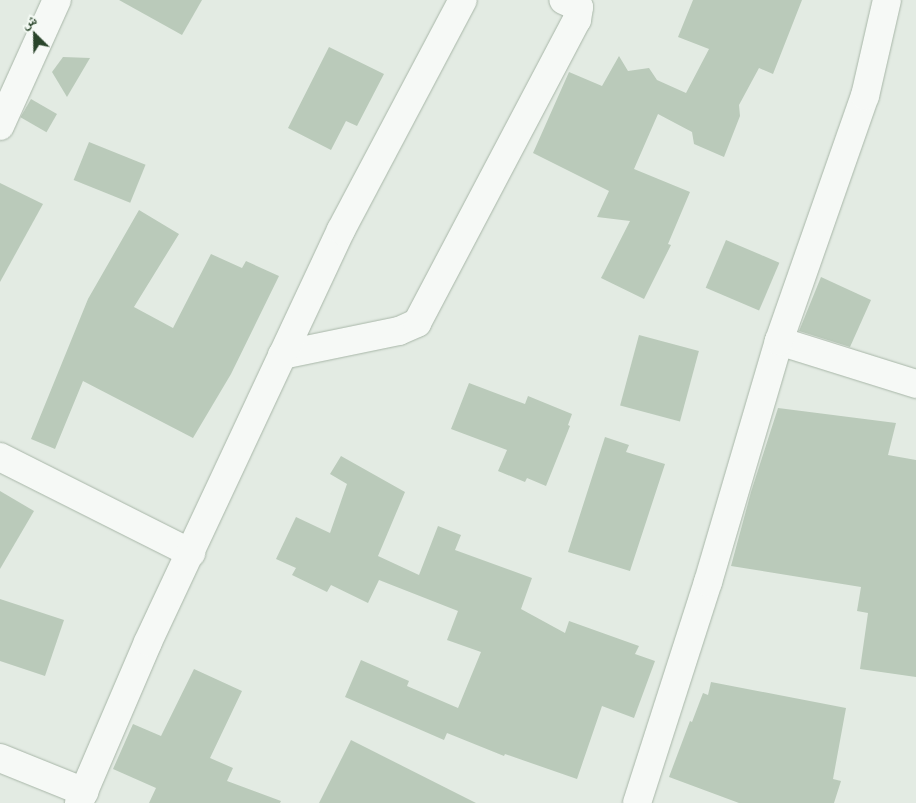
<!DOCTYPE html>
<html>
<head>
<meta charset="utf-8">
<style>
  body { margin:0 }
  #map { position:relative; width:916px; height:803px; overflow:hidden; background:#e3ebe3; font-family:Cabin,"Noto Naskh Arabic",sans-serif }
  div>[style] { position:absolute }
  .building>* { inset:0; background:#bacaba; transform-origin:0 0 }
  .roads { filter:drop-shadow(0 0 1px #a8b6a8) drop-shadow(0 0 1px #a8b6a8) }
  .minor>* { height:28px; margin:-14px; padding:0 14px; transform-origin:14px; border-radius:14px; background:#f6f9f6 }
  span { translate:-50% -50%; white-space:nowrap; text-align:center; line-height:1.15; -webkit-text-stroke:5px #f3f9f3; paint-order:stroke }
  .north { position:absolute; left:10px; top:10px; width:50px; height:50px; -webkit-text-stroke:4px #f3f9f3; paint-order:stroke; rotate:337deg; font-size:14px; font-weight:700; line-height:20px; text-align:center; color:#2a452b }
  .north::after { content:''; display:block; margin:auto; width:18px; height:22px; background:#2a452b; clip-path:polygon(50% 0,100% 100%,50% 72%,0 100%) }
</style>
</head>
<body>
<div id="map">
  <div class="building">
    <div style="clip-path:polygon(119px 0,202px 0,182px 35px)"></div>
    <div style="clip-path:polygon(693px 0,802px 0,773px 74px,759px 68px,739px 105px,740px 116px,724px 157px,694px 144px,692px 132px,658px 114px,634px 169px,690px 192px,668px 244px,671px 245px,644px 299px,601px 278px,630px 221px,597px 217px,609px 191px,533px 153px,569px 72px,602px 86px,619px 56px,628px 71px,649px 68px,657px 80px,686px 93px,709px 49px,678px 37px)"></div>
    <div style="clip-path:polygon(329px 47px,384px 74px,357px 126px,346px 121px,331px 150px,288px 128px)"></div>
    <div style="clip-path:polygon(63px 57px,90px 58px,67px 97px,52px 72px)"></div>
    <div style="left:31px;top:99px;width:30px;height:21px;rotate:30deg"></div>
    <div style="left:89px;top:142px;width:61px;height:41px;rotate:22deg"></div>
    <div style="clip-path:polygon(0 183px,43px 204px,0 282px)"></div>
    <div style="clip-path:polygon(139px 210px,179px 234px,134px 307px,173px 328px,211px 254px,242px 268px,246px 261px,279px 276px,231px 374px,193px 438px,83px 381px,55px 449px,31px 439px,88px 299px)"></div>
    <div style="left:726px;top:240px;width:58px;height:52px;rotate:23deg"></div>
    <div style="clip-path:polygon(821px 277px,871px 300px,850px 347px,799px 331px)"></div>
    <div style="left:639px;top:335px;width:62px;height:73px;rotate:15deg"></div>
    <div style="clip-path:polygon(469px 383px,525px 404px,528px 396px,572px 414px,568px 425px,570px 426px,546px 486px,527px 478px,525px 482px,498px 471px,507px 450px,451px 429px)"></div>
    <div style="clip-path:polygon(778px 408px,896px 423px,888px 455px,916px 460px,916px 677px,860px 669px,868px 613px,857px 611px,861px 587px,731px 566px,751px 492px)"></div>
    <div style="clip-path:polygon(605px 437px,629px 445px,626px 452px,665px 464px,630px 571px,568px 552px)"></div>
    <div style="clip-path:polygon(341px 456px,405px 492px,378px 556px,419px 575px,438px 526px,461px 535px,455px 550px,532px 578px,521px 609px,565px 633px,569px 621px,639px 646px,635px 654px,655px 661px,634px 718px,602px 706px,577px 779px,505px 754px,504px 756px,447px 733px,444px 740px,345px 697px,361px 660px,409px 681px,407px 686px,458px 708px,481px 652px,447px 640px,458px 611px,379px 580px,368px 603px,331px 585px,327px 592px,292px 575px,296px 568px,276px 559px,296px 517px,330px 533px,347px 484px,330px 474px)"></div>
    <div style="clip-path:polygon(0 491px,34px 511px,0 569px)"></div>
    <div style="clip-path:polygon(0 599px,64px 620px,45px 676px,0 661px)"></div>
    <div style="clip-path:polygon(194px 669px,242px 691px,210px 758px,233px 768px,227px 781px,281px 801px,280px 803px,149px 803px,156px 788px,113px 769px,133px 724px,161px 736px)"></div>
    <div style="clip-path:polygon(711px 682px,846px 708px,833px 779px,841px 781px,834px 803px,739px 803px,669px 777px,690px 721px,692px 722px,703px 693px,708px 695px)"></div>
    <div style="clip-path:polygon(351px 740px,476px 803px,319px 803px)"></div>
  </div>
  <div class="roads">
    <div class="minor">
      <div style="left:0;top:126px;width:138px;rotate:-65.7deg"></div>
      <div style="left:779px;top:341px;width:144px;rotate:17.4deg"></div>
      <div style="left:282px;top:355px;width:119px;rotate:-11.6deg"></div>
      <div style="left:399px;top:331px;width:20px;rotate:-24deg"></div>
      <div style="left:417px;top:323px;width:343px;rotate:-62.2deg"></div>
      <div style="left:577px;top:20px;width:13px;rotate:-81deg"></div>
      <div style="left:579px;top:7px;width:17px;rotate:-156deg"></div>
      <div style="left:0;top:457px;width:214px;rotate:26.7deg"></div>
      <div style="left:0;top:758px;width:91px;rotate:22deg"></div>
      <div style="left:79px;top:803px;width:175px;rotate:-66.8deg"></div>
      <div style="left:148px;top:642px;width:455px;rotate:-64.9deg"></div>
      <div style="left:341px;top:230px;width:260px;rotate:-62.1deg"></div>
      <div style="left:637px;top:803px;width:232px;rotate:-72.2deg"></div>
      <div style="left:708px;top:582px;width:251px;rotate:-73.6deg"></div>
      <div style="left:779px;top:341px;width:260px;rotate:-70.7deg"></div>
      <div style="left:865px;top:96px;width:98px;rotate:-77.1deg"></div>
    </div>
  </div>
  <div class="north">ش</div>
</div>
</body>
</html>
